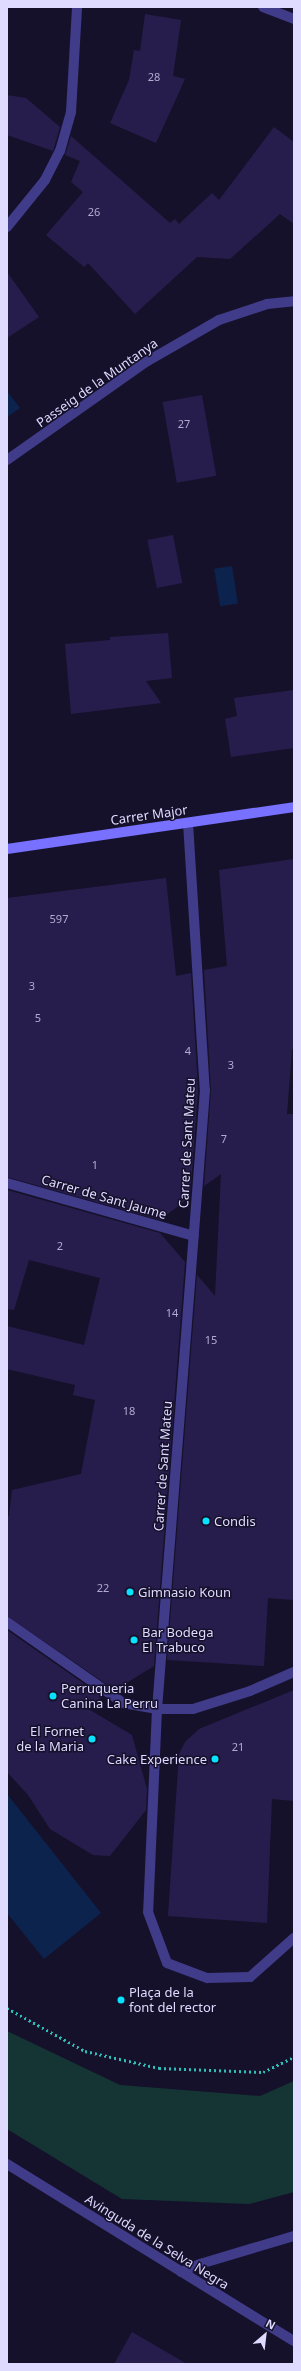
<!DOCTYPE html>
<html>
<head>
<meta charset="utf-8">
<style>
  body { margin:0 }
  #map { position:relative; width:301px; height:2371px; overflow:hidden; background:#16112b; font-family:"Noto Sans",sans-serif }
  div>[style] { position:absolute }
  .green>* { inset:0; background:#143534 }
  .water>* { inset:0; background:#0c234e; transform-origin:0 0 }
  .building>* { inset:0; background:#271d4c; transform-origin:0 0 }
  .path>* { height:2.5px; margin-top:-1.25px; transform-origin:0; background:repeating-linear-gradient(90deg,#30beb8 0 2px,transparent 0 5px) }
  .street>* { height:10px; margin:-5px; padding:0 5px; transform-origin:5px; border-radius:5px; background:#403c8a }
  .secondary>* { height:10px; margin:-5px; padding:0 5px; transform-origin:5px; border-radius:5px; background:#7871ff }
  .dots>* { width:11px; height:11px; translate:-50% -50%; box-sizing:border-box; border:2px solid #16112b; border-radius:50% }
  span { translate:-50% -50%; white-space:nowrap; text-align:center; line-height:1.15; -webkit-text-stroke:3px #16112b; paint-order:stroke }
  .number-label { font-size:11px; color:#b1abd2 }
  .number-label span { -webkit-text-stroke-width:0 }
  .street-label { font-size:13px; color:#dfdaff }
  .poi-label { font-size:13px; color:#dfdaff }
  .left { translate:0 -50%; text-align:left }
  .right { translate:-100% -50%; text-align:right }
  .frame { position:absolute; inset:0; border:8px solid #dfdaff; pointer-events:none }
  .north { position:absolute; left:245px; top:2315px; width:40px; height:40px; -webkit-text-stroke:3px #16112b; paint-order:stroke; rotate:28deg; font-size:11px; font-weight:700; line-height:16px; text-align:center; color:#dfdaff }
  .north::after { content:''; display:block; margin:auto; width:14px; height:18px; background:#dfdaff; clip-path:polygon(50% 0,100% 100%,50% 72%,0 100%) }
</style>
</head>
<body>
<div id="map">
  <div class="green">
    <div style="clip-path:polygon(7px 2031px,120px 2085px,260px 2096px,294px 2081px,294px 2192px,249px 2204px,122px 2199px,7px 2129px)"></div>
  </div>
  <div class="water">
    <div style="clip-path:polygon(7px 391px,20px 408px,7px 417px)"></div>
    <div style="left:232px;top:566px;width:38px;height:18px;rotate:81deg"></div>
    <div style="clip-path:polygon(7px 1794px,101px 1913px,44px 1959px,7px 1913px)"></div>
  </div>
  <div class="building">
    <div style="clip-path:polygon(145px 14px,181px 20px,173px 76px,185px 79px,156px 143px,110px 123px,129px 80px,134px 50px,140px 51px)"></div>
    <div style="clip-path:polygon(7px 95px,26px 98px,60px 127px,53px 151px,7px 135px)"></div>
    <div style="clip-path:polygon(274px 127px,294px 142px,294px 224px,280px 214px,230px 259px,197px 257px,135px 314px,88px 263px,84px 267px,46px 235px,83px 192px,71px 182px,80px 161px,65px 155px,71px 136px,170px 223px,175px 219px,179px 224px,212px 193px,219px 200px)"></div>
    <div style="clip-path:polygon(7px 272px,39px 317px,7px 338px)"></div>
    <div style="left:202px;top:395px;width:82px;height:40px;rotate:80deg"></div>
    <div style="left:173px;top:535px;width:49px;height:26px;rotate:79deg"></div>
    <div style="clip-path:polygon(168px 633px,172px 678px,146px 681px,161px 703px,71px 714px,65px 644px,110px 640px,110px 637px)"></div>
    <div style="clip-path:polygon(294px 690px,294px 748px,231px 757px,225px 719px,237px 716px,234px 698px)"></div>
    <div style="clip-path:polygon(294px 859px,294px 1049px,292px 1049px,287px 1114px,294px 1114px,294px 1600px,268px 1598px,264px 1666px,167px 1660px,197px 1275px,215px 1296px,221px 1174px,204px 1186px,211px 1090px,204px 970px,227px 966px,219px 870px)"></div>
    <div style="clip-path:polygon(166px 878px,176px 976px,191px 973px,198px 1090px,190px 1197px,160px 1220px,7px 1177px,7px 898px)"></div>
    <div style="clip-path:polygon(7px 1190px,160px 1233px,185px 1262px,154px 1666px,115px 1690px,7px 1616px,7px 1516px,9px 1516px,12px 1490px,81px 1474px,95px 1400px,73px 1395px,75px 1385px,7px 1369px,7px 1326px,84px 1345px,100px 1278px,29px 1260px,14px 1310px,7px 1309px)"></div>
    <div style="clip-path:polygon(7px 1630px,103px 1697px,85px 1707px,132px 1735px,147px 1789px,146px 1810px,110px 1856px,93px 1855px,50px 1829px,28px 1795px,7px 1772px)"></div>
    <div style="clip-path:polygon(294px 1690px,294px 1801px,272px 1799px,267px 1923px,168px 1916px,179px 1754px,185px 1742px,199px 1729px)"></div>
    <div style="clip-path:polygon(132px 2332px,187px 2364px,114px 2364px)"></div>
  </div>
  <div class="path">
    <div style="left:7px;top:2008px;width:89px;rotate:28.9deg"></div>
    <div style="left:85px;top:2051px;width:76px;rotate:12.9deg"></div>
    <div style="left:159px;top:2068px;width:104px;rotate:2.2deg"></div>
    <div style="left:263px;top:2072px;width:34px;rotate:-26deg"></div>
  </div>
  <div class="street">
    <div style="left:263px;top:7px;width:33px;rotate:21deg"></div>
    <div style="left:7px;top:227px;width:60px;rotate:-51deg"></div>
    <div style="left:45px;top:180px;width:33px;rotate:-63deg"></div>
    <div style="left:60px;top:151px;width:41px;rotate:-74.2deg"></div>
    <div style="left:71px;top:112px;width:105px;rotate:-86.7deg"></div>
    <div style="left:7px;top:460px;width:170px;rotate:-35.2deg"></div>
    <div style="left:146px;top:362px;width:84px;rotate:-29.9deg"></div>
    <div style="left:219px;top:320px;width:51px;rotate:-18.4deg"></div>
    <div style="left:267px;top:304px;width:27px;rotate:-6deg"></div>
    <div style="left:188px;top:823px;width:268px;rotate:86.4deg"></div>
    <div style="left:205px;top:1090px;width:621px;rotate:94.43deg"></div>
    <div style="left:157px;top:1709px;width:203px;rotate:92.5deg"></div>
    <div style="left:148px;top:1912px;width:54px;rotate:69.6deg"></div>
    <div style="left:167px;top:1963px;width:43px;rotate:20.6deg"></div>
    <div style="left:207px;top:1978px;width:43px;rotate:-1.3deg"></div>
    <div style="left:250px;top:1977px;width:59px;rotate:-41.6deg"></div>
    <div style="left:7px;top:1183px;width:194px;rotate:15.8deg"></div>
    <div style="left:7px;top:1622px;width:141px;rotate:34.9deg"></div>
    <div style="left:123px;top:1703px;width:35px;rotate:10deg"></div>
    <div style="left:157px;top:1709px;width:36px"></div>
    <div style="left:193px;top:1709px;width:60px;rotate:-17.5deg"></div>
    <div style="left:250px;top:1691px;width:48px;rotate:-23.4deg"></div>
    <div style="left:7px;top:2164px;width:337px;rotate:31.7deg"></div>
    <div style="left:181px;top:2272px;width:21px;rotate:-23deg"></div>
    <div style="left:200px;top:2264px;width:98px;rotate:-16.6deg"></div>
  </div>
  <div class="secondary">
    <div style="left:7px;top:849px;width:290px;rotate:-8.3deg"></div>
  </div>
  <div class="dots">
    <div style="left:206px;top:1521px;background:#06e2ff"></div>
    <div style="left:130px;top:1592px;background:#06e2ff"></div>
    <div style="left:134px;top:1640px;background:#06e2ff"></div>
    <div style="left:53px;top:1696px;background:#06e2ff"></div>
    <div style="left:92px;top:1739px;background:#06e2ff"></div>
    <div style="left:215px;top:1759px;background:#06e2ff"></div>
    <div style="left:121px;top:2000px;background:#06e2ff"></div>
  </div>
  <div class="number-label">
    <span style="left:154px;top:77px">28</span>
    <span style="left:94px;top:212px">26</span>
    <span style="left:184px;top:424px">27</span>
    <span style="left:59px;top:919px">597</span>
    <span style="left:32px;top:986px">3</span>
    <span style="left:38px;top:1018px">5</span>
    <span style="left:188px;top:1051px">4</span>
    <span style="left:231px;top:1065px">3</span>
    <span style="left:224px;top:1139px">7</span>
    <span style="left:95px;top:1165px">1</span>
    <span style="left:60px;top:1246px">2</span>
    <span style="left:172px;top:1313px">14</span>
    <span style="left:211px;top:1340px">15</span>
    <span style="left:129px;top:1411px">18</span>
    <span style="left:103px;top:1588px">22</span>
    <span style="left:238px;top:1747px">21</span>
  </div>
  <div class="street-label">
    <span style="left:97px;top:383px;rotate:-35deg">Passeig de la Muntanya</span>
    <span style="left:149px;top:815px;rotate:-8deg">Carrer Major</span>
    <span style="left:187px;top:1143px;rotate:-87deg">Carrer de Sant Mateu</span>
    <span style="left:104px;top:1197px;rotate:16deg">Carrer de Sant Jaume</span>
    <span style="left:163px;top:1466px;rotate:-86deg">Carrer de Sant Mateu</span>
    <span style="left:157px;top:2242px;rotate:32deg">Avinguda de la Selva Negra</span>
  </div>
  <div class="poi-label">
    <span class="left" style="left:214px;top:1521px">Condis</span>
    <span class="left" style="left:138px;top:1592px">Gimnasio Koun</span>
    <span class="left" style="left:142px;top:1640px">Bar Bodega<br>El Trabuco</span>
    <span class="left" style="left:61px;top:1696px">Perruqueria<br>Canina La Perru</span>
    <span class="right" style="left:84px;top:1739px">El Fornet<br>de la Maria</span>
    <span class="right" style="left:207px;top:1759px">Cake Experience</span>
    <span class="left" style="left:129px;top:2000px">Plaça de la<br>font del rector</span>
  </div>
  <div class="frame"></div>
  <div class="north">N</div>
</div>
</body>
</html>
